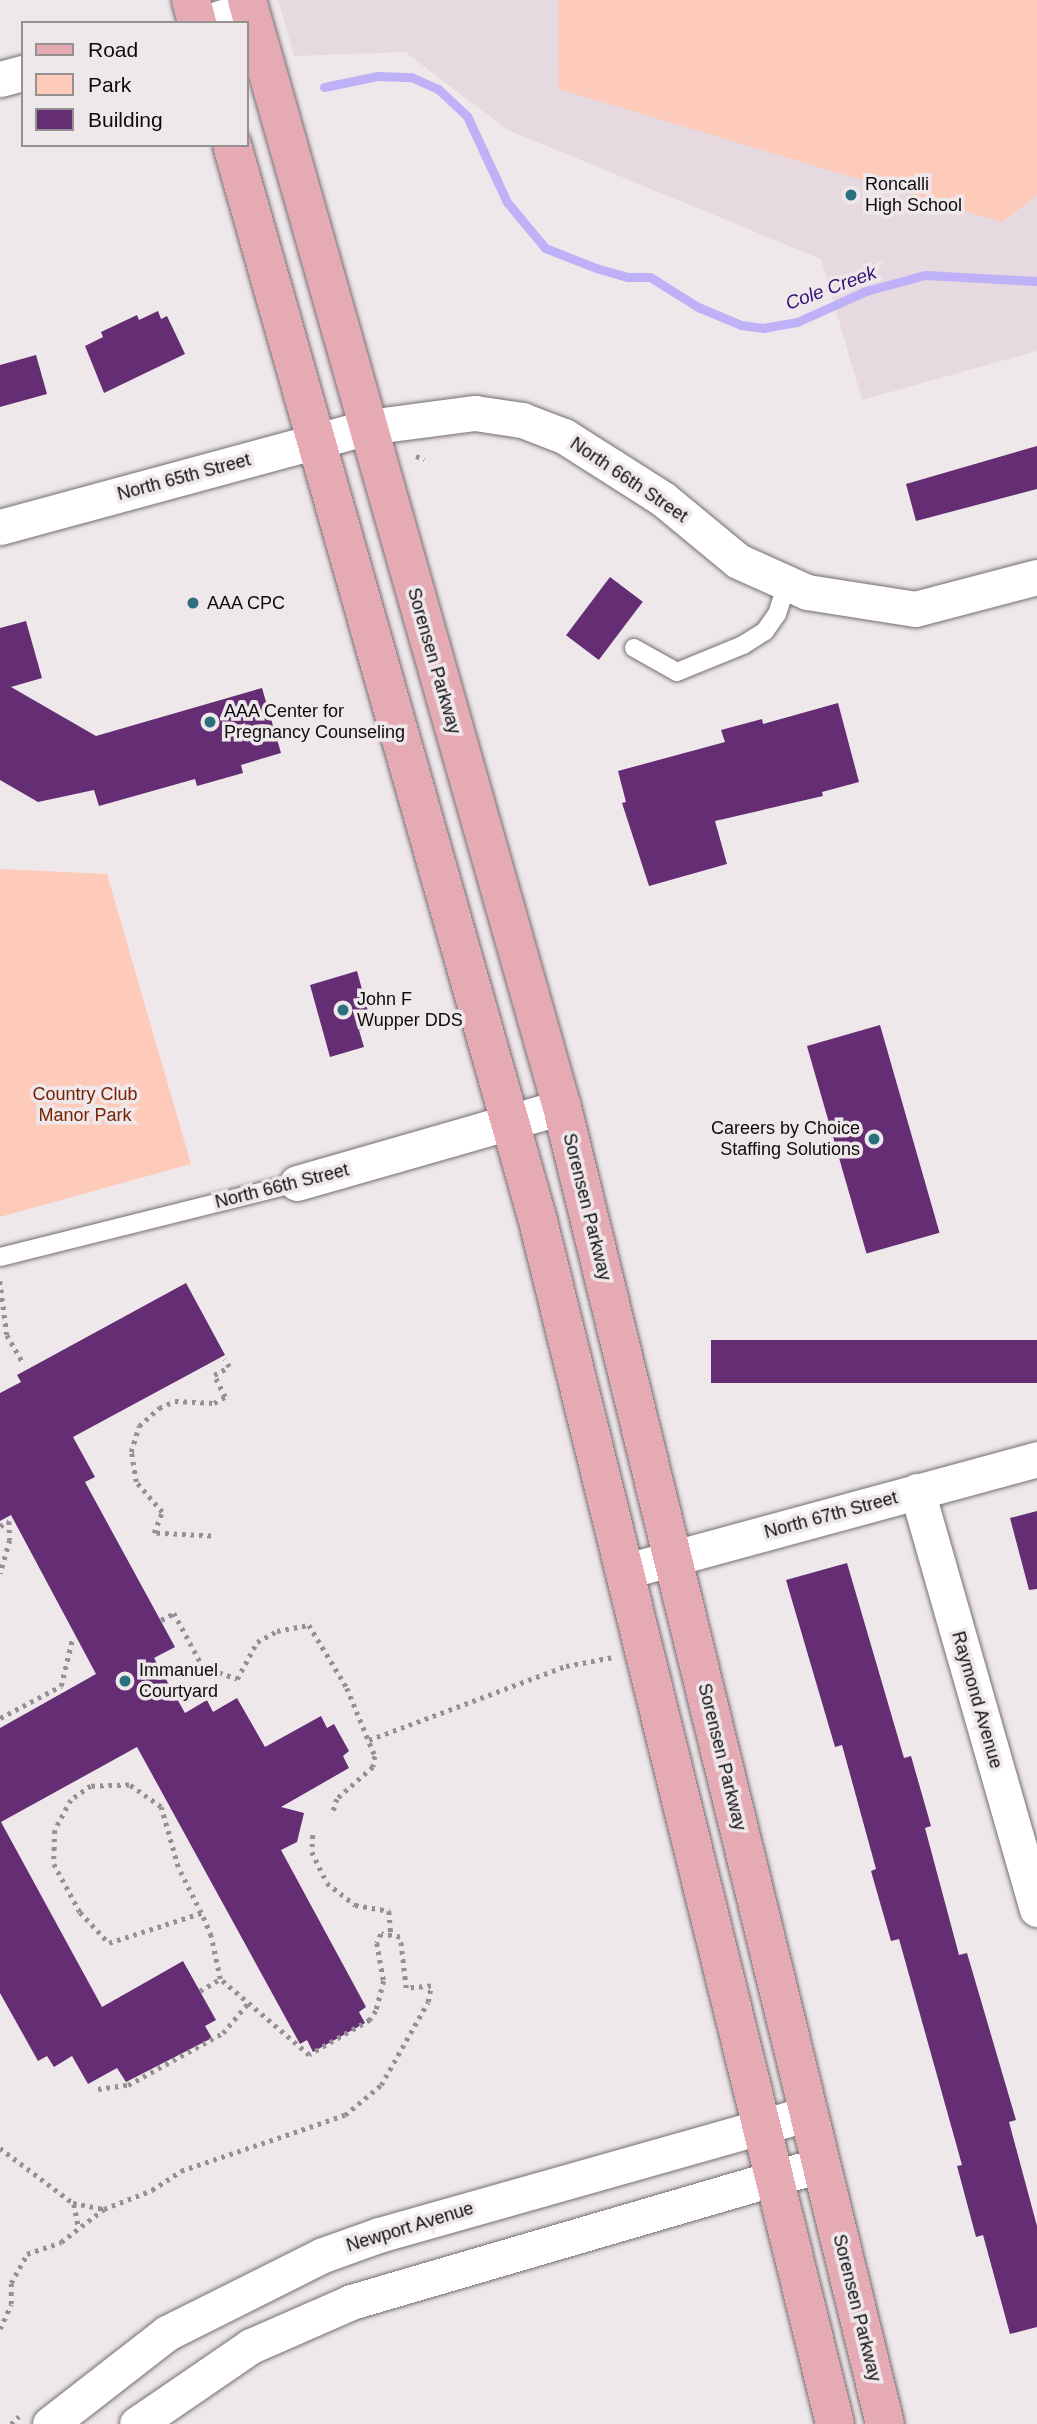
<!DOCTYPE html>
<html>
<head>
<meta charset="utf-8">
<style>
  body { margin:0 }
  #map { position:relative; width:1037px; height:2424px; overflow:hidden; background:#efe8eb; font-family:Arial,sans-serif }
  div>[style] { position:absolute }
  .built>* { inset:0; background:#e7d9e0 }
  .green>* { inset:0; background:#fecaba }
  .stream>* { height:9px; margin:-4.5px; padding:0 4.5px; transform-origin:4.5px; border-radius:4.5px; background:#beb1f8 }
  .building>* { inset:0; background:#652e74; transform-origin:0 0 }
  .path>* { height:4.5px; margin-top:-2.25px; transform-origin:0; background:repeating-linear-gradient(90deg,#959093 0 3.5px,transparent 0 8.5px) }
  .roads { filter:drop-shadow(0 0 2px #746e71) drop-shadow(0 0 2px #746e71) }
  .service>* { height:18px; margin:-9px; padding:0 9px; transform-origin:9px; border-radius:9px; background:#fff }
  .minor>* { height:35px; margin:-17.5px; padding:0 17.5px; transform-origin:17.5px; border-radius:17.5px; background:#fff }
  .primary>* { height:38px; margin:-19px; padding:0 19px; transform-origin:19px; border-radius:19px; background:#e5aab3 }
  .dots>* { width:19px; height:19px; translate:-50% -50%; box-sizing:border-box; border:4px solid #efe8eb; border-radius:50% }
  span { translate:-50% -50%; white-space:nowrap; text-align:center; line-height:1.15; -webkit-text-stroke:7px #efe8eb; paint-order:stroke }
  .poi-label { font-size:18px; color:#0d0b0c }
  .left { translate:0 -50%; text-align:left }
  .right { translate:-100% -50%; text-align:right }
  .street-label { font-size:18px; color:#0d0b0c }
  .park-label { font-size:18px; color:#772203 }
  .water-label { font-size:19px; color:#371077; font-style:italic }
  .legend { position:absolute; left:21px; top:21px; width:228px; height:126px; box-sizing:border-box; background:#efe8eb; border:2px solid #959092; margin:0; padding:9px 12px; list-style:none; font-size:21px; color:#0d0b0c }
  .legend li { display:flex; align-items:center; gap:14px; height:35px }
  .legend b { width:35px; border:2px solid #959092 }
</style>
</head>
<body>
<div id="map">
  <div class="built">
    <div style="clip-path:polygon(278px 0,1037px 0,1037px 351px,862px 400px,821px 259px,508px 130px,405px 52px,294px 56px)"></div>
  </div>
  <div class="green">
    <div style="clip-path:polygon(558px 0,1037px 0,1037px 195px,1002px 222px,559px 89px)"></div>
    <div style="clip-path:polygon(0 869px,107px 874px,191px 1164px,0 1217px)"></div>
  </div>
  <div class="stream">
    <div style="left:324px;top:87px;width:54px;rotate:-11.7deg"></div>
    <div style="left:377px;top:76px;width:34px;rotate:2deg"></div>
    <div style="left:411px;top:77px;width:30px;rotate:24deg"></div>
    <div style="left:438px;top:89px;width:40px;rotate:43deg"></div>
    <div style="left:467px;top:116px;width:95px;rotate:65.1deg"></div>
    <div style="left:507px;top:202px;width:60px;rotate:50.4deg"></div>
    <div style="left:545px;top:248px;width:55px;rotate:21.4deg"></div>
    <div style="left:596px;top:268px;width:33px;rotate:16deg"></div>
    <div style="left:628px;top:277px;width:22px"></div>
    <div style="left:650px;top:277px;width:57px;rotate:32deg"></div>
    <div style="left:698px;top:307px;width:47px;rotate:22.7deg"></div>
    <div style="left:741px;top:325px;width:22px;rotate:8deg"></div>
    <div style="left:763px;top:328px;width:35px;rotate:-10deg"></div>
    <div style="left:797px;top:322px;width:76px;rotate:-24.2deg"></div>
    <div style="left:866px;top:291px;width:61px;rotate:-15.2deg"></div>
    <div style="left:925px;top:275px;width:112px;rotate:3.1deg"></div>
  </div>
  <div class="building">
    <div style="clip-path:polygon(158px 311px,161px 319px,167px 316px,185px 354px,104px 393px,85px 346px,103px 337px,101px 332px,137px 315px,139px 320px)"></div>
    <div style="clip-path:polygon(36px 355px,47px 394px,0 407px,0 365px)"></div>
    <div style="clip-path:polygon(1037px 446px,1037px 489px,916px 521px,906px 484px)"></div>
    <div style="left:610px;top:577px;width:41px;height:73px;rotate:37deg"></div>
    <div style="clip-path:polygon(26px 621px,42px 678px,11px 687px,96px 736px,262px 688px,281px 753px,241px 765px,243px 773px,197px 786px,195px 779px,99px 806px,94px 790px,38px 802px,0 780px,0 628px)"></div>
    <div style="clip-path:polygon(838px 703px,859px 782px,822px 792px,823px 796px,715px 821px,727px 864px,649px 886px,622px 803px,626px 802px,618px 771px,725px 742px,721px 730px,762px 719px,763px 724px)"></div>
    <div style="clip-path:polygon(357px 971px,372px 1026px,359px 1030px,364px 1047px,330px 1057px,310px 985px)"></div>
    <div style="left:880px;top:1025px;width:216px;height:76px;rotate:74deg"></div>
    <div style="clip-path:polygon(186px 1283px,225px 1355px,73px 1437px,95px 1477px,85px 1482px,175px 1647px,154px 1658px,185px 1713px,207px 1700px,213px 1712px,237px 1698px,265px 1747px,321px 1716px,327px 1728px,334px 1724px,349px 1751px,343px 1756px,349px 1768px,281px 1807px,304px 1813px,297px 1842px,281px 1850px,366px 2007px,359px 2012px,365px 2023px,313px 2052px,307px 2040px,300px 2044px,137px 1747px,1px 1822px,102px 2007px,183px 1961px,216px 2020px,205px 2026px,212px 2038px,126px 2082px,117px 2068px,88px 2084px,72px 2056px,54px 2067px,47px 2056px,38px 2061px,0 1993px,0 1728px,96px 1674px,11px 1515px,0 1521px,0 1393px,21px 1382px,17px 1375px)"></div>
    <div style="left:1037px;top:1340px;width:43px;height:326px;rotate:90deg"></div>
    <div style="clip-path:polygon(1037px 1511px,1037px 1589px,1029px 1590px,1010px 1518px)"></div>
    <div style="clip-path:polygon(847px 1563px,904px 1758px,911px 1756px,931px 1826px,925px 1828px,959px 1955px,967px 1953px,1016px 2120px,1009px 2122px,1037px 2226px,1037px 2327px,1010px 2334px,983px 2235px,976px 2237px,957px 2166px,962px 2165px,899px 1939px,891px 1941px,871px 1871px,876px 1869px,842px 1745px,835px 1747px,786px 1580px)"></div>
  </div>
  <div class="path">
    <div style="left:416px;top:456px;width:9px;rotate:21deg"></div>
    <div style="left:0;top:1281px;width:54px;rotate:82.6deg"></div>
    <div style="left:7px;top:1335px;width:34px;rotate:60deg"></div>
    <div style="left:0;top:1526px;width:10px;rotate:-29deg"></div>
    <div style="left:9px;top:1521px;width:19px;rotate:87deg"></div>
    <div style="left:10px;top:1540px;width:35px;rotate:106deg"></div>
    <div style="left:211px;top:1536px;width:57px;rotate:-177deg"></div>
    <div style="left:154px;top:1533px;width:22px;rotate:-69deg"></div>
    <div style="left:162px;top:1512px;width:40px;rotate:-131deg"></div>
    <div style="left:136px;top:1482px;width:30px;rotate:-99deg"></div>
    <div style="left:131px;top:1452px;width:27px;rotate:-73deg"></div>
    <div style="left:139px;top:1426px;width:27px;rotate:-42deg"></div>
    <div style="left:159px;top:1408px;width:17px;rotate:-24deg"></div>
    <div style="left:175px;top:1401px;width:39px;rotate:3deg"></div>
    <div style="left:214px;top:1403px;width:13px;rotate:-29deg"></div>
    <div style="left:225px;top:1397px;width:25px;rotate:-117deg"></div>
    <div style="left:214px;top:1375px;width:17px;rotate:-28deg"></div>
    <div style="left:229px;top:1367px;width:9px;rotate:-117deg"></div>
    <div style="left:161px;top:1620px;width:15px;rotate:-28deg"></div>
    <div style="left:174px;top:1613px;width:61px;rotate:61.8deg"></div>
    <div style="left:203px;top:1667px;width:36px;rotate:19deg"></div>
    <div style="left:237px;top:1679px;width:42px;rotate:-61.6deg"></div>
    <div style="left:257px;top:1642px;width:23px;rotate:-29deg"></div>
    <div style="left:277px;top:1631px;width:33px;rotate:-11deg"></div>
    <div style="left:309px;top:1625px;width:74px;rotate:58.9deg"></div>
    <div style="left:347px;top:1688px;width:74px;rotate:67.6deg"></div>
    <div style="left:375px;top:1756px;width:11px;rotate:100deg"></div>
    <div style="left:373px;top:1767px;width:48px;rotate:138.4deg"></div>
    <div style="left:337px;top:1799px;width:17px;rotate:107deg"></div>
    <div style="left:0;top:1718px;width:69px;rotate:-27.7deg"></div>
    <div style="left:61px;top:1686px;width:47px;rotate:-76.6deg"></div>
    <div style="left:369px;top:1740px;width:210px;rotate:-20.6deg"></div>
    <div style="left:566px;top:1666px;width:48px;rotate:-10.8deg"></div>
    <div style="left:313px;top:1835px;width:17px;rotate:93deg"></div>
    <div style="left:312px;top:1852px;width:34px;rotate:64deg"></div>
    <div style="left:327px;top:1883px;width:36px;rotate:38deg"></div>
    <div style="left:355px;top:1905px;width:35px;rotate:10deg"></div>
    <div style="left:389px;top:1911px;width:21px;rotate:85deg"></div>
    <div style="left:200px;top:1991px;width:23px;rotate:-31deg"></div>
    <div style="left:98px;top:2089px;width:30px;rotate:-8deg"></div>
    <div style="left:128px;top:2085px;width:108px;rotate:-28.7deg"></div>
    <div style="left:223px;top:2033px;width:39px;rotate:-50deg"></div>
    <div style="left:0;top:2148px;width:91px;rotate:37deg"></div>
    <div style="left:73px;top:2203px;width:32px;rotate:11deg"></div>
    <div style="left:74px;top:2204px;width:25px;rotate:79deg"></div>
    <div style="left:0;top:2329px;width:27px;rotate:-66deg"></div>
    <div style="left:11px;top:2304px;width:21px;rotate:-90deg"></div>
    <div style="left:11px;top:2283px;width:33px;rotate:-61deg"></div>
    <div style="left:27px;top:2254px;width:36px;rotate:-19deg"></div>
    <div style="left:61px;top:2242px;width:54px;rotate:-37.5deg"></div>
    <div style="left:104px;top:2209px;width:52px;rotate:-21.6deg"></div>
    <div style="left:152px;top:2190px;width:35px;rotate:-33deg"></div>
    <div style="left:181px;top:2171px;width:173px;rotate:-18.9deg"></div>
    <div style="left:345px;top:2115px;width:47px;rotate:-39.8deg"></div>
    <div style="left:381px;top:2085px;width:95px;rotate:-60.5deg"></div>
    <div style="left:428px;top:2002px;width:16px;rotate:-79deg"></div>
    <div style="left:431px;top:1986px;width:25px;rotate:175deg"></div>
    <div style="left:406px;top:1988px;width:51px;rotate:-96.7deg"></div>
    <div style="left:400px;top:1937px;width:19px;rotate:-171deg"></div>
    <div style="left:381px;top:1934px;width:10px;rotate:114deg"></div>
    <div style="left:377px;top:1943px;width:39px;rotate:80deg"></div>
    <div style="left:384px;top:1981px;width:31px;rotate:105deg"></div>
    <div style="left:376px;top:2011px;width:11px;rotate:124deg"></div>
    <div style="left:370px;top:2020px;width:70px;rotate:150.2deg"></div>
    <div style="left:309px;top:2055px;width:117px;rotate:-139.5deg"></div>
    <div style="left:220px;top:1979px;width:44px;rotate:-101.8deg"></div>
    <div style="left:211px;top:1936px;width:25px;rotate:-113deg"></div>
    <div style="left:201px;top:1913px;width:51px;rotate:-116.6deg"></div>
    <div style="left:178px;top:1867px;width:62px;rotate:-105.8deg"></div>
    <div style="left:161px;top:1807px;width:39px;rotate:-145deg"></div>
    <div style="left:129px;top:1785px;width:38px;rotate:178deg"></div>
    <div style="left:91px;top:1786px;width:24px;rotate:145deg"></div>
    <div style="left:71px;top:1800px;width:34px;rotate:118deg"></div>
    <div style="left:55px;top:1830px;width:34px;rotate:92deg"></div>
    <div style="left:54px;top:1864px;width:55px;rotate:61.6deg"></div>
    <div style="left:80px;top:1912px;width:42px;rotate:46.9deg"></div>
    <div style="left:109px;top:1943px;width:97px;rotate:-18.1deg"></div>
    <div style="left:11px;top:2424px;width:11px;rotate:-45deg"></div>
  </div>
  <div class="roads">
    <div class="service">
      <div style="left:634px;top:648px;width:49px;rotate:29.2deg"></div>
      <div style="left:677px;top:672px;width:71px;rotate:-22.2deg"></div>
      <div style="left:743px;top:645px;width:26px;rotate:-32deg"></div>
      <div style="left:765px;top:631px;width:21px;rotate:-55deg"></div>
      <div style="left:777px;top:614px;width:29px;rotate:-72deg"></div>
      <div style="left:0;top:1257px;width:306px;rotate:-14deg"></div>
    </div>
    <div class="minor">
      <div style="left:203px;top:23px;width:49px;rotate:-16.6deg"></div>
      <div style="left:0;top:79px;width:24px;rotate:-15deg"></div>
      <div style="left:0;top:527px;width:381px;rotate:-15.2deg"></div>
      <div style="left:368px;top:427px;width:108px;rotate:-7.5deg"></div>
      <div style="left:475px;top:413px;width:48px;rotate:8.5deg"></div>
      <div style="left:522px;top:420px;width:45px;rotate:20.9deg"></div>
      <div style="left:564px;top:436px;width:117px;rotate:32.5deg"></div>
      <div style="left:663px;top:499px;width:97px;rotate:39.6deg"></div>
      <div style="left:738px;top:561px;width:76px;rotate:24.2deg"></div>
      <div style="left:807px;top:592px;width:109px;rotate:8.9deg"></div>
      <div style="left:915px;top:609px;width:126px;rotate:-14.7deg"></div>
      <div style="left:297px;top:1183px;width:276px;rotate:-16deg"></div>
      <div style="left:917px;top:1491px;width:435px;rotate:74deg"></div>
      <div style="left:626px;top:1571px;width:426px;rotate:-15.2deg"></div>
      <div style="left:50px;top:2424px;width:148px;rotate:-37.9deg"></div>
      <div style="left:167px;top:2333px;width:174px;rotate:-26.6deg"></div>
      <div style="left:323px;top:2255px;width:59px;rotate:-19.7deg"></div>
      <div style="left:379px;top:2235px;width:447px;rotate:-15.8deg"></div>
      <div style="left:137px;top:2424px;width:138px;rotate:-34.4deg"></div>
      <div style="left:251px;top:2346px;width:109px;rotate:-23.7deg"></div>
      <div style="left:351px;top:2302px;width:490px;rotate:-16.3deg"></div>
    </div>
    <div class="primary">
      <div style="left:191px;top:0;width:24px;rotate:75deg"></div>
      <div style="left:247px;top:0;width:1151px;rotate:74.12deg"></div>
      <div style="left:562px;top:1107px;width:1356px;rotate:76.22deg"></div>
      <div style="left:232px;top:145px;width:1119px;rotate:74.12deg"></div>
      <div style="left:538px;top:1221px;width:1239px;rotate:76.13deg"></div>
    </div>
  </div>
  <div class="dots">
    <div style="left:851px;top:195px;background:#2a707e"></div>
    <div style="left:193px;top:603px;background:#2a707e"></div>
    <div style="left:210px;top:722px;background:#2a707e"></div>
    <div style="left:343px;top:1010px;background:#2a707e"></div>
    <div style="left:874px;top:1139px;background:#2a707e"></div>
    <div style="left:125px;top:1681px;background:#2a707e"></div>
  </div>
  <div class="poi-label">
    <span class="left" style="left:865px;top:195px">Roncalli<br>High School</span>
    <span class="left" style="left:207px;top:603px">AAA CPC</span>
    <span class="left" style="left:224px;top:722px">AAA Center for<br>Pregnancy Counseling</span>
    <span class="left" style="left:357px;top:1010px">John F<br>Wupper DDS</span>
    <span class="right" style="left:860px;top:1139px">Careers by Choice<br>Staffing Solutions</span>
    <span class="left" style="left:139px;top:1681px">Immanuel<br>Courtyard</span>
  </div>
  <div class="street-label">
    <span style="left:184px;top:477px;rotate:-15deg">North 65th Street</span>
    <span style="left:629px;top:480px;rotate:34deg">North 66th Street</span>
    <span style="left:434px;top:661px;rotate:74deg">Sorensen Parkway</span>
    <span style="left:282px;top:1186px;rotate:-14deg">North 66th Street</span>
    <span style="left:587px;top:1207px;rotate:76deg">Sorensen Parkway</span>
    <span style="left:831px;top:1515px;rotate:-15deg">North 67th Street</span>
    <span style="left:977px;top:1700px;rotate:74deg">Raymond Avenue</span>
    <span style="left:722px;top:1757px;rotate:76deg">Sorensen Parkway</span>
    <span style="left:410px;top:2227px;rotate:-17deg">Newport Avenue</span>
    <span style="left:857px;top:2308px;rotate:76deg">Sorensen Parkway</span>
  </div>
  <div class="park-label">
    <span style="left:85px;top:1105px">Country Club<br>Manor Park</span>
  </div>
  <div class="water-label">
    <span style="left:831px;top:288px;rotate:-20deg">Cole Creek</span>
  </div>
  <ul class="legend">
  <li><b style="height:9px;background:#e5aab3"></b>Road</li>
  <li><b style="height:19px;background:#fecaba"></b>Park</li>
  <li><b style="height:19px;background:#652e74"></b>Building</li>
  </ul>
</div>
</body>
</html>
